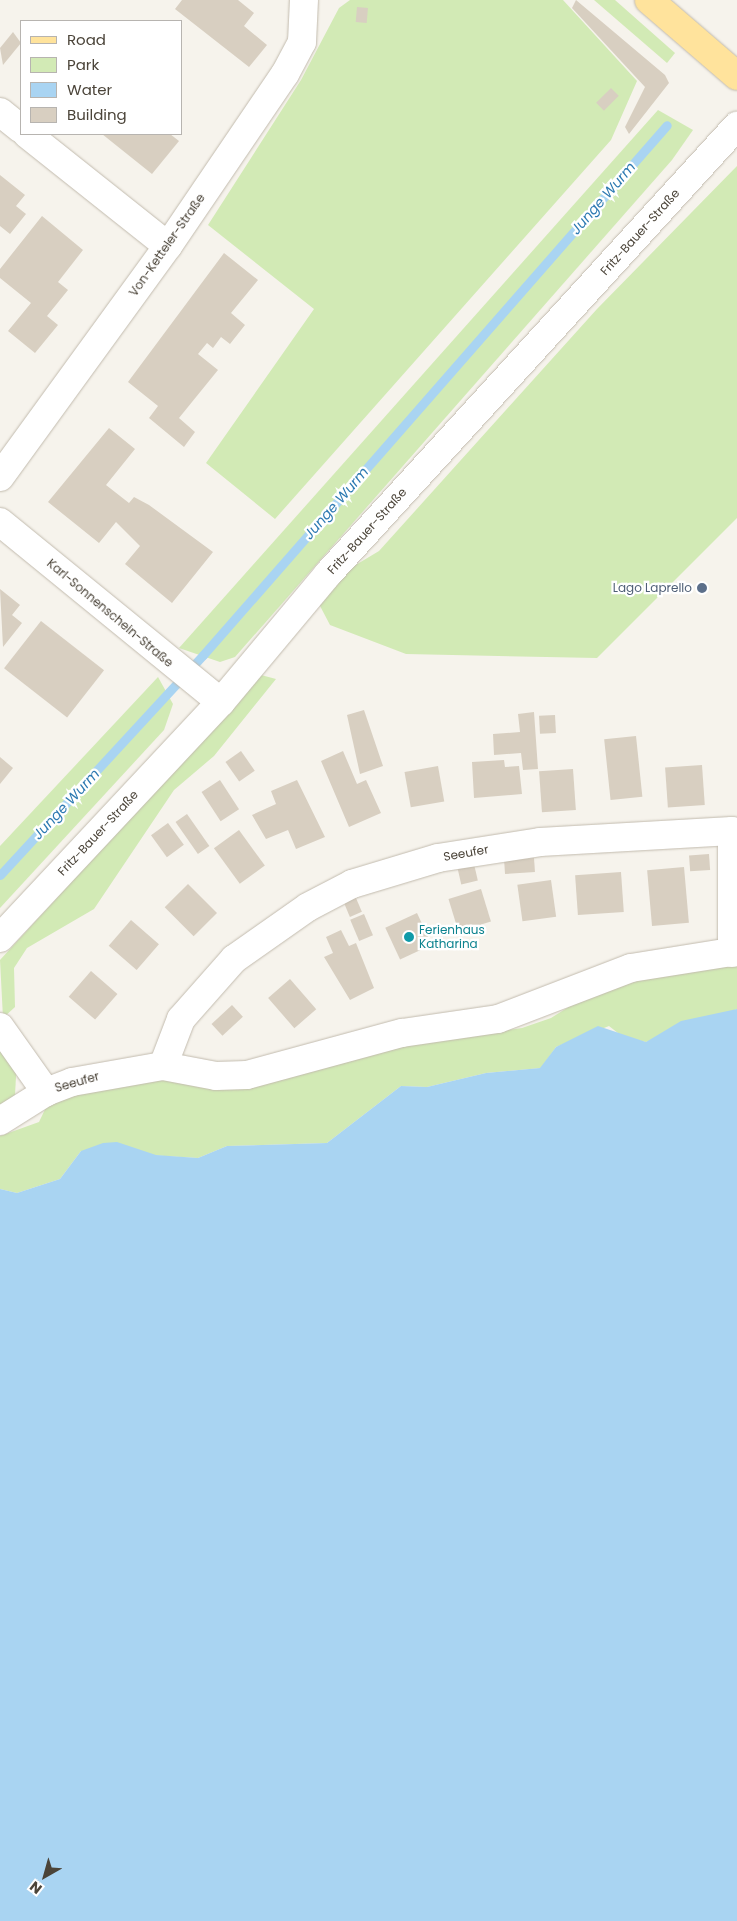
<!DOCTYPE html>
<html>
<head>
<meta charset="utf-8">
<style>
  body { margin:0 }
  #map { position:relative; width:737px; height:1921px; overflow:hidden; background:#f6f3ec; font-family:Poppins,sans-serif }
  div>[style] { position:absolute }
  .green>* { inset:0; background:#d2eab5 }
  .water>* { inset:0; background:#a9d4f2 }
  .stream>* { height:9px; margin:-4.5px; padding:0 4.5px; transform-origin:4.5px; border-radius:4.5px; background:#a9d4f2 }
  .building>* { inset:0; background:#d8cfc1; transform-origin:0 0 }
  .roads { filter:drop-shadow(0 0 1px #c2bbae) drop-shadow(0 0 1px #c2bbae) }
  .minor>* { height:28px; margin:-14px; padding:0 14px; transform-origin:14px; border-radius:14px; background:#fff }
  .major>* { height:28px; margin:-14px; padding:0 14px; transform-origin:14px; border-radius:14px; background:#ffe39c }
  .dots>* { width:14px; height:14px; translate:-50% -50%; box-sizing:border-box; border:2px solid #fff; border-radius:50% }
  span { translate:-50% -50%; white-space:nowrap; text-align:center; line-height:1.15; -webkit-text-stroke:4.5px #fff; paint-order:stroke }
  .street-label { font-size:12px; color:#4b4439 }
  .service-label { font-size:12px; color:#4e5e75 }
  .right { translate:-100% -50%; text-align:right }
  .culture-label { font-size:12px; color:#0d838f }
  .left { translate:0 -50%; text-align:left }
  .water-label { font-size:14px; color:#2e7ab2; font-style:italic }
  .legend { position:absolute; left:20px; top:20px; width:162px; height:115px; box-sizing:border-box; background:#fff; border:1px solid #b7b4b0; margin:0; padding:6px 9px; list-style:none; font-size:15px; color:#4b4439 }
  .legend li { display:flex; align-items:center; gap:10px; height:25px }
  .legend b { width:25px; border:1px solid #b7b4b0 }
  .north { position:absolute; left:20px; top:1851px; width:50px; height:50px; -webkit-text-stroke:4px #fff; paint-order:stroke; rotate:218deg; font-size:14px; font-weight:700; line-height:20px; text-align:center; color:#4b4439 }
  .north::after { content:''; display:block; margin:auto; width:18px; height:22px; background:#4b4439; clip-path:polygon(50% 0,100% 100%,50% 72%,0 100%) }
</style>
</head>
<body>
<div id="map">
  <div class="green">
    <div style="clip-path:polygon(350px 0,563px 0,637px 81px,611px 140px,275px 519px,206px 463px,314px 309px,208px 225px,301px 80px,339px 8px)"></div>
    <div style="clip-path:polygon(594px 0,615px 0,675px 53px,667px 63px)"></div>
    <div style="clip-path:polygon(658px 110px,693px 130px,672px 160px,235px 657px,220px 662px,179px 648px)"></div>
    <div style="clip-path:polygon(737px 166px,737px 518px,597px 658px,406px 654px,330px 625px,319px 604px,354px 566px,379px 551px,597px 309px)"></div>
    <div style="clip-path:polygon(261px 675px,276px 679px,214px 756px,174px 790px,94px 909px,27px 948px,14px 968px,15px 1007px,3px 1018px,0 960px)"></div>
    <div style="clip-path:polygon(158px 677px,173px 704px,164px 730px,0 908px,0 846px)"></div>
    <div style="clip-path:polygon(737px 963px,737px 1009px,646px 1042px,623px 1037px,609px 1026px,556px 1047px,541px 1068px,486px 1073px,427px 1087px,401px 1086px,327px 1143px,227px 1146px,198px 1158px,81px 1151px,60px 1179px,17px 1193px,0 1189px,0 1136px,39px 1122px,50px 1099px,91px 1088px,522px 1028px,551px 1018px,586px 996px,644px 979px)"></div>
    <div style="clip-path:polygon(0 1036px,17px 1058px,15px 1095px,11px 1106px,0 1114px)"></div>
  </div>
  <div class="water">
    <div style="clip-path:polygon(737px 1009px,737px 1921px,0 1921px,0 1189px,17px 1193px,60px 1179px,81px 1151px,103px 1143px,117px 1142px,156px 1155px,198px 1158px,227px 1146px,327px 1143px,401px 1086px,427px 1087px,486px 1073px,540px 1068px,556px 1047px,598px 1026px,646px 1042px,681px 1021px)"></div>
  </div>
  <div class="stream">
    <div style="left:0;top:875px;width:299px;rotate:-47.3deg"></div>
    <div style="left:203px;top:655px;width:704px;rotate:-48.8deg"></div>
  </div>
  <div class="building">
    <div style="clip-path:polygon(182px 0,238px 0,254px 13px,244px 26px,267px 45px,249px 67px,175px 9px)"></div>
    <div style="clip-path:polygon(576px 0,665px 75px,669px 83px,629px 134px,625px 127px,645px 87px,572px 8px)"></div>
    <div style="left:357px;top:7px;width:11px;height:15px;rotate:5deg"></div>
    <div style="clip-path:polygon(13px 32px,21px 43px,3px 65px,0 48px)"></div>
    <div style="left:611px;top:88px;width:11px;height:21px;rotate:45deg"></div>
    <div style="clip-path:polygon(102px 134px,170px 134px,179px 141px,152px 174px)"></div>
    <div style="clip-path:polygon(0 175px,25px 195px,16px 206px,26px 214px,10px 234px,0 226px)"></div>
    <div style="clip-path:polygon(42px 216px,83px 250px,58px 282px,68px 290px,47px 316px,58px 325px,35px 353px,8px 331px,31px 303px,0 278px,0 269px)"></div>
    <div style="clip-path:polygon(224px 253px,258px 280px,231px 313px,245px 325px,230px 344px,221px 337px,213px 348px,207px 343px,198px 354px,218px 370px,179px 418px,195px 432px,184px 447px,149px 418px,158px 406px,128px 382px)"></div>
    <div style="clip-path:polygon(109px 428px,135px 449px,106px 485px,129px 503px,134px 497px,149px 505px,213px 552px,172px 603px,125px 564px,140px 546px,116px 522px,99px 543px,48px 502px)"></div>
    <div style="clip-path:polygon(0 589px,20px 605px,12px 615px,22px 623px,3px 647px)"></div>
    <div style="left:41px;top:621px;width:80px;height:60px;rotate:38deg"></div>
    <div style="clip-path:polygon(364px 710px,383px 766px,360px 774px,347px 715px)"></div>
    <div style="clip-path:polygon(534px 712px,538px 769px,523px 770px,521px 753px,494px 755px,493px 734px,520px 732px,518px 714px)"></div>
    <div style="left:555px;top:715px;width:18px;height:16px;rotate:87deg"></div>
    <div style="left:636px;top:736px;width:61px;height:32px;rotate:84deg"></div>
    <div style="left:241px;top:751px;width:24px;height:19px;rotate:55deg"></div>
    <div style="clip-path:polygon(343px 751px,357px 784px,366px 780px,381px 813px,349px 827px,321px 761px)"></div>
    <div style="clip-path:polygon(0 757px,13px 768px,0 784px)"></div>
    <div style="clip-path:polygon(504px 760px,505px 767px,519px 766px,522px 794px,474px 798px,472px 762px)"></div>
    <div style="left:702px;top:765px;width:40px;height:37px;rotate:86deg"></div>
    <div style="left:438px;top:766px;width:36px;height:34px;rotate:80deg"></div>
    <div style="left:573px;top:769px;width:41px;height:34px;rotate:86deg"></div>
    <div style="left:220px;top:780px;width:35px;height:22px;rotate:57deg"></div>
    <div style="clip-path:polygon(297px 780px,325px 837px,296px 849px,288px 830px,266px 839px,252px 815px,276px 804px,271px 791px)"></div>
    <div style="left:187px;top:814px;width:39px;height:14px;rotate:55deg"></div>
    <div style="left:168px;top:823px;width:27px;height:21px;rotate:54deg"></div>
    <div style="left:239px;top:830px;width:44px;height:31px;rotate:54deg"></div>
    <div style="left:709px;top:854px;width:16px;height:20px;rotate:86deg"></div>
    <div style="left:534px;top:858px;width:14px;height:30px;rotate:86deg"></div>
    <div style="left:474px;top:864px;width:17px;height:17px;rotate:77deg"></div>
    <div style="left:684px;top:867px;width:56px;height:37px;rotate:85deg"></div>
    <div style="left:621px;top:872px;width:40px;height:46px;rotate:86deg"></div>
    <div style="left:551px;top:880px;width:37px;height:34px;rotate:82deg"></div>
    <div style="left:188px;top:884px;width:41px;height:33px;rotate:45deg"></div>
    <div style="left:481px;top:889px;width:34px;height:34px;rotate:73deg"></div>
    <div style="left:356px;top:898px;width:15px;height:13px;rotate:67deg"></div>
    <div style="left:417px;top:913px;width:35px;height:35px;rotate:65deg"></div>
    <div style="left:364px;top:914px;width:23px;height:15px;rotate:67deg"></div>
    <div style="left:131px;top:920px;width:37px;height:34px;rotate:41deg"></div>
    <div style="clip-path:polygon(341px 930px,349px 946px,356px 943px,374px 988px,350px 1000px,324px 957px,333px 953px,326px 937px)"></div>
    <div style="left:91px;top:971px;width:35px;height:34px;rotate:41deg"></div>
    <div style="left:290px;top:979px;width:40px;height:29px;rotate:49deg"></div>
    <div style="left:232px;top:1005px;width:16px;height:28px;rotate:47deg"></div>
  </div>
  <div class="roads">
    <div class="minor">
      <div style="left:0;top:112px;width:27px;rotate:39deg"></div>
      <div style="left:27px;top:134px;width:180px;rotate:38.5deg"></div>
      <div style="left:0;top:477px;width:286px;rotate:-54deg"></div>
      <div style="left:168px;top:246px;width:208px;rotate:-55.8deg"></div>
      <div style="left:285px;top:74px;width:36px;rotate:-62deg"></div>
      <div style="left:302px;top:42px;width:42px;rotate:-87.3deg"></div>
      <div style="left:0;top:522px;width:285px;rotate:39.2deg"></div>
      <div style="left:0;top:938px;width:323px;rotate:-46.9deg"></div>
      <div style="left:221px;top:702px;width:167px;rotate:-50.1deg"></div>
      <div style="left:328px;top:574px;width:607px;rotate:-47.61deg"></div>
      <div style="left:0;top:1027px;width:80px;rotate:54.7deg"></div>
      <div style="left:163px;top:1066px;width:50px;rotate:-69deg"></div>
      <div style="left:181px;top:1019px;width:80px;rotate:-48.5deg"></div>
      <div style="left:234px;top:959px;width:90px;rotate:-35.1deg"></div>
      <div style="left:308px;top:907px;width:50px;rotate:-27.6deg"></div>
      <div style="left:352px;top:884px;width:90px;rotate:-16.8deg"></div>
      <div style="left:438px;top:858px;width:103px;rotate:-8.9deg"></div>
      <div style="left:540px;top:842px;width:192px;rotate:-3.3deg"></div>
      <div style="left:732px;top:831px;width:122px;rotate:90deg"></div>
      <div style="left:0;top:1121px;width:54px;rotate:-32.2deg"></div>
      <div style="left:46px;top:1092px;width:28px;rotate:-21deg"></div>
      <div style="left:72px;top:1082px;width:92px;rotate:-10deg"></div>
      <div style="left:163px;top:1066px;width:54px;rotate:10.7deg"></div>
      <div style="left:216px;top:1076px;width:31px;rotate:-2deg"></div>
      <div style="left:247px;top:1075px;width:161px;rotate:-15.2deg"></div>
      <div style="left:402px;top:1033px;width:97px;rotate:-8.3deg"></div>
      <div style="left:498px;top:1019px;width:142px;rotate:-21deg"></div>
      <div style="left:631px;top:968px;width:107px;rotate:-9.1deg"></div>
    </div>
    <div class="major">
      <div style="left:649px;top:0;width:116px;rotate:40.8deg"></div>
    </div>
  </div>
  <div class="dots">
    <div style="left:702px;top:588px;background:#5c6f8a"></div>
    <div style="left:409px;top:937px;background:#0f9aa8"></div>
  </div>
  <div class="street-label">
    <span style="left:640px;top:232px;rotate:-48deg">Fritz-Bauer-Straße</span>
    <span style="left:167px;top:245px;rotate:-55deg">Von-Ketteler-Straße</span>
    <span style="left:367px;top:531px;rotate:-48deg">Fritz-Bauer-Straße</span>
    <span style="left:110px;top:613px;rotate:40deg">Karl-Sonnenschein-Straße</span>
    <span style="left:98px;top:833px;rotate:-47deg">Fritz-Bauer-Straße</span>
    <span style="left:466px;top:853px;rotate:-10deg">Seeufer</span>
    <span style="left:77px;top:1082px;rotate:-16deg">Seeufer</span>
  </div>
  <div class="service-label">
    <span class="right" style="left:692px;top:588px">Lago Laprello</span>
  </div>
  <div class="culture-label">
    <span class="left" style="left:419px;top:937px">Ferienhaus<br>Katharina</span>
  </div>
  <div class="water-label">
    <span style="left:603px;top:198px;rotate:-49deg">Junge Wurm</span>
    <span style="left:336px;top:503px;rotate:-49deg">Junge Wurm</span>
    <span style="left:66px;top:804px;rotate:-47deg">Junge Wurm</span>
  </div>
  <ul class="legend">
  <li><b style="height:6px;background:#ffe39c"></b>Road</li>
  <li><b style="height:14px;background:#d2eab5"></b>Park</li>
  <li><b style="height:14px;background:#a9d4f2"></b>Water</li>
  <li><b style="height:14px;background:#d8cfc1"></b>Building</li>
  </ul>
  <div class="north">N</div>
</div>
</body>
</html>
